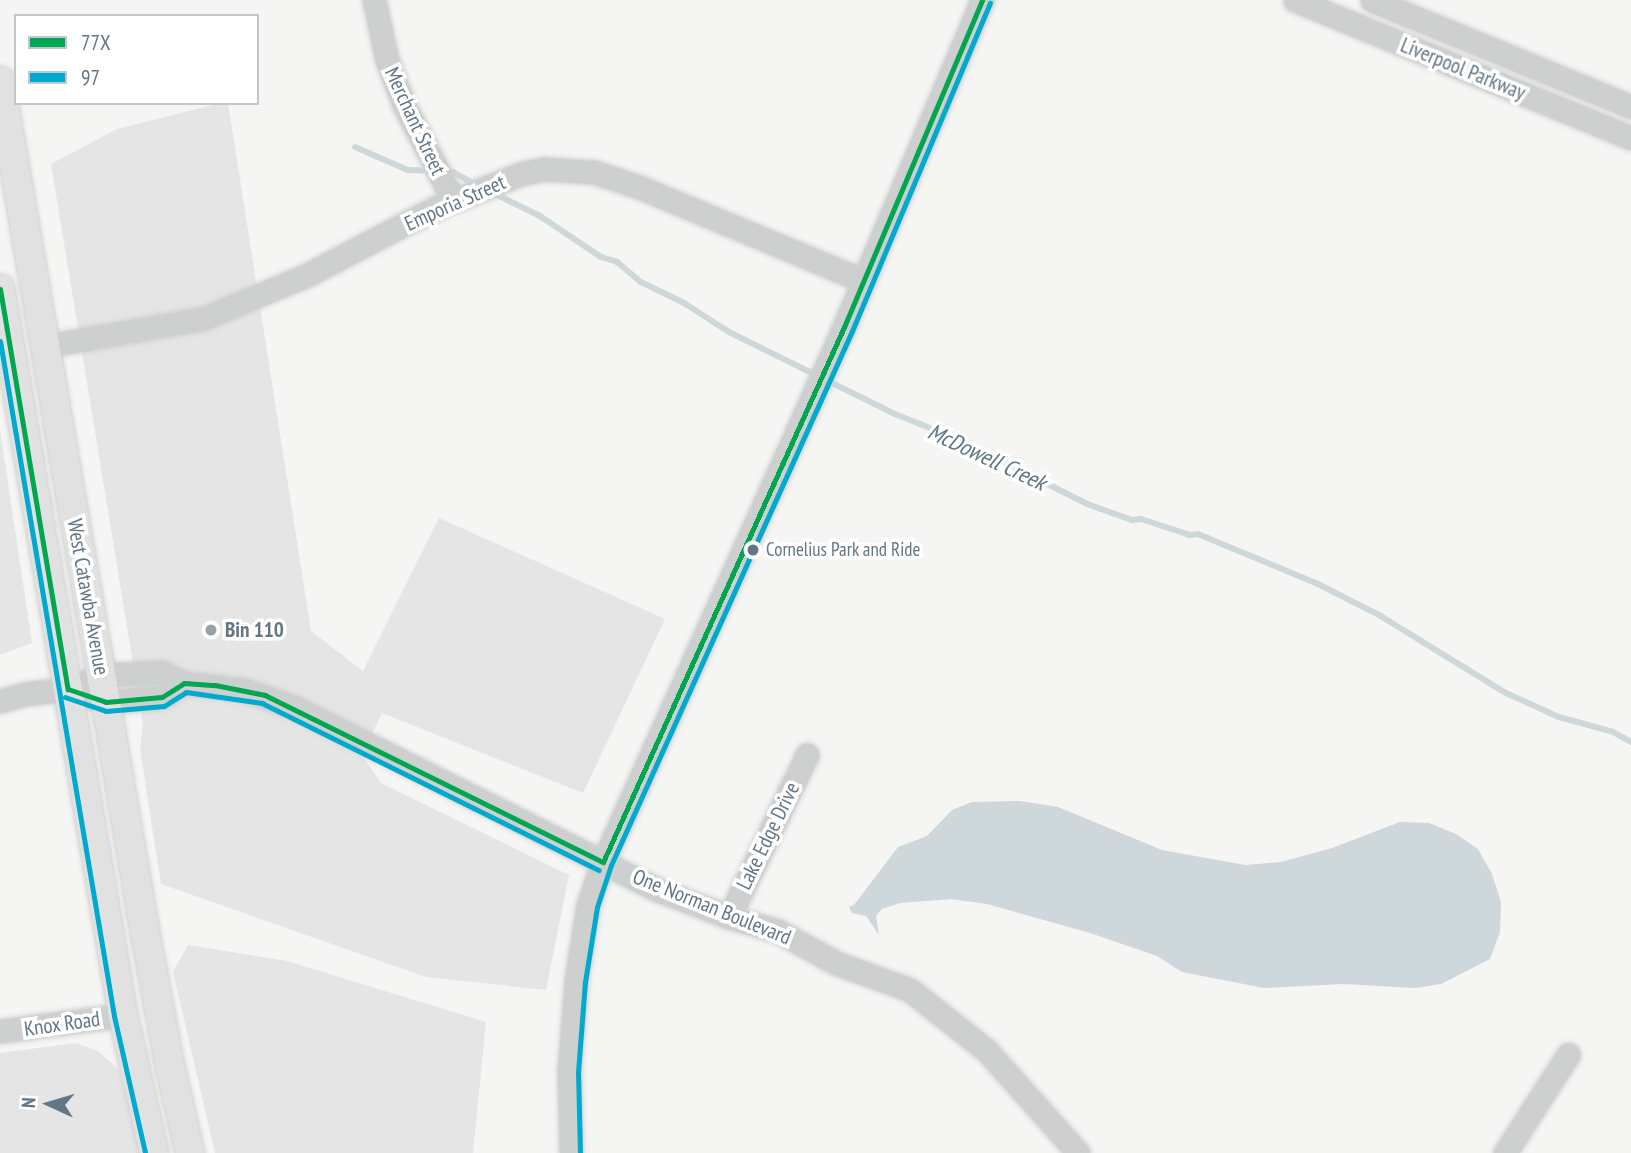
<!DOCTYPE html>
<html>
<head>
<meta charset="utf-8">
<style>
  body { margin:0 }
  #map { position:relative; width:1631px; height:1153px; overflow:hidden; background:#f5f5f3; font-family:"PT Sans Narrow",sans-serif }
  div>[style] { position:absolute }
  .built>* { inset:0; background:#e4e5e4 }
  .water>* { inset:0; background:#ced7da }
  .stream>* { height:6px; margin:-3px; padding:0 3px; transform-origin:3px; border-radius:3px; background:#ced7da }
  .roads { filter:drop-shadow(0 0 2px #d0d2d2) drop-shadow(0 0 2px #d0d2d2) }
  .minor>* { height:23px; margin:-11.5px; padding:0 11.5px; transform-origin:11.5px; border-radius:11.5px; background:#ced0d0 }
  .major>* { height:28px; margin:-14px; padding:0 14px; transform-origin:14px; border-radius:14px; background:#e1e1e2 }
  .bus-1>* { height:5px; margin:-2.5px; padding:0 2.5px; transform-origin:2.5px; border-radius:2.5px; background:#00a651 }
  .bus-2>* { height:5px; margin:-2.5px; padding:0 2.5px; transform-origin:2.5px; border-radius:2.5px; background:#00a9ce }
  .dots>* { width:19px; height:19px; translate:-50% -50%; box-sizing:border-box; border:4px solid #fff; border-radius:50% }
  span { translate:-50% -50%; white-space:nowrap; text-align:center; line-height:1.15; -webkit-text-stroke:7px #fff; paint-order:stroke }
  .bus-label { font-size:19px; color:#627686 }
  .left { translate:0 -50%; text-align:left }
  .street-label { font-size:21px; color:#627686 }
  .poi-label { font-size:21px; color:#627686; font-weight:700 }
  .water-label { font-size:23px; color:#5e7983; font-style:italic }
  .legend { position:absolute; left:14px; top:14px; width:245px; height:91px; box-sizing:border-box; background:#fff; border:2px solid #c0c8cf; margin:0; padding:9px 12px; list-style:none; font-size:21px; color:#627686 }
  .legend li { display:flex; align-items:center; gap:14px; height:35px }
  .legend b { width:35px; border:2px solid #c0c8cf }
  .north { position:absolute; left:14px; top:1069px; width:70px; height:70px; -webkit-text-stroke:5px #fff; paint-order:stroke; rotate:274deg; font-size:19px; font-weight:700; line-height:28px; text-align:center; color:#627686 }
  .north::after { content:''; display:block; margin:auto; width:24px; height:32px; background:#627686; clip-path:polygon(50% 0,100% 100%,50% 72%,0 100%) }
</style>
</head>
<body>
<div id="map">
  <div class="built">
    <div style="clip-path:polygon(221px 103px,228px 103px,311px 631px,363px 671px,439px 518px,665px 619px,583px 793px,382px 713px,362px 755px,381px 783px,569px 875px,546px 990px,426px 977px,161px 884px,140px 749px,143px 724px,51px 164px,117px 129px)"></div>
    <div style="clip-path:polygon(0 430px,32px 643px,0 655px)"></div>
    <div style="clip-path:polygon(188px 945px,287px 961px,486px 1022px,473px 1153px,215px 1153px,173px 972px)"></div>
    <div style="clip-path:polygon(76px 1043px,99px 1052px,119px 1070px,143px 1153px,0 1153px,0 1053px)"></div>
  </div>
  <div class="water">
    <div style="clip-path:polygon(1020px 801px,1058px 807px,1162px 850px,1245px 865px,1281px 862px,1332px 848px,1400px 822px,1429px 823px,1456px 834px,1478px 849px,1492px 874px,1501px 902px,1500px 932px,1490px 959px,1441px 984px,1416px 988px,1343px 984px,1264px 988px,1182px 972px,1157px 956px,1090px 933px,987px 904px,951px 899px,900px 903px,882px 909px,876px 916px,879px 935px,866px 916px,852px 913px,849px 907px,854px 905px,898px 847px,927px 836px,952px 810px,972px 802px)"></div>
  </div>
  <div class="stream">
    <div style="left:355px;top:147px;width:58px;rotate:23.5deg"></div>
    <div style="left:408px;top:170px;width:25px;rotate:2deg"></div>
    <div style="left:444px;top:172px;width:9px"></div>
    <div style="left:453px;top:172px;width:25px;rotate:29deg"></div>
    <div style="left:491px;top:192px;width:55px;rotate:26.1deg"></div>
    <div style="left:540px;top:216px;width:73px;rotate:33.9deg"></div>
    <div style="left:601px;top:257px;width:17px;rotate:17deg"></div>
    <div style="left:617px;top:262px;width:31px;rotate:40deg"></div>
    <div style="left:641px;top:282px;width:48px;rotate:26deg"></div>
    <div style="left:684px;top:303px;width:54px;rotate:32.8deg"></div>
    <div style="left:729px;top:332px;width:185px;rotate:26.3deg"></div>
    <div style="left:895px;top:414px;width:70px;rotate:21.8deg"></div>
    <div style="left:960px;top:440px;width:142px;rotate:26.7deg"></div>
    <div style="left:1087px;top:504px;width:48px;rotate:19.6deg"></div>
    <div style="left:1132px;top:520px;width:9px;rotate:-6deg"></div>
    <div style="left:1141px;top:519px;width:52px;rotate:18.1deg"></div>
    <div style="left:1190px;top:535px;width:8px;rotate:-7deg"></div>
    <div style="left:1198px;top:534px;width:128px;rotate:22.6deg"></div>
    <div style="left:1316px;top:583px;width:71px;rotate:26.9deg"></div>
    <div style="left:1379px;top:615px;width:149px;rotate:31.6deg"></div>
    <div style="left:1506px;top:693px;width:58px;rotate:24.4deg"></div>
    <div style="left:1559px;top:717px;width:56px;rotate:15.5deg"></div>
    <div style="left:1613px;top:732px;width:21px;rotate:29deg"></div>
  </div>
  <div class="roads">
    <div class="minor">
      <div style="left:374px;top:0;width:61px;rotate:77.8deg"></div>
      <div style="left:387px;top:60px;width:48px;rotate:69.3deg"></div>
      <div style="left:404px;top:105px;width:107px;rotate:62.7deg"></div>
      <div style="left:1295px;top:0;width:363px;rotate:22.3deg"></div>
      <div style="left:1372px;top:0;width:280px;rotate:22.4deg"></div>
      <div style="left:45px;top:346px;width:159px;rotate:-9.8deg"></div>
      <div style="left:202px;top:319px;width:114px;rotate:-22.7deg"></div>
      <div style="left:307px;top:275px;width:144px;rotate:-27.6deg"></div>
      <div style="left:435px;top:208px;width:92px;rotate:-21.8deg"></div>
      <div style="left:520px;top:174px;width:25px;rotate:-12deg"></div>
      <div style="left:544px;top:169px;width:50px;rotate:3.4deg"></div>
      <div style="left:594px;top:172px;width:47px;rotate:18.4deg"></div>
      <div style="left:639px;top:187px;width:244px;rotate:22.7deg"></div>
      <div style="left:91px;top:697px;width:16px;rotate:18deg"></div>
      <div style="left:106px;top:702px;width:56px;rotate:-5.1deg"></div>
      <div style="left:162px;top:697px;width:26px;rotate:-32deg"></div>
      <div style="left:0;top:701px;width:25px;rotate:-16deg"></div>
      <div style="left:24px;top:694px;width:44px;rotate:-6.5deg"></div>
      <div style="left:68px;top:689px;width:37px;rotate:-22deg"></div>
      <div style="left:102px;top:675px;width:60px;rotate:-2.9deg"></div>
      <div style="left:162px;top:672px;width:25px;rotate:27deg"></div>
      <div style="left:184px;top:683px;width:61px;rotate:6.5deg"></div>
      <div style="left:245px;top:690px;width:52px;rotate:19.1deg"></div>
      <div style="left:294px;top:707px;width:405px;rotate:26.7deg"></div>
      <div style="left:656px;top:889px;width:78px;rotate:21deg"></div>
      <div style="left:729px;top:917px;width:51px;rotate:15.9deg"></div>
      <div style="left:778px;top:931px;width:66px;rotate:28.9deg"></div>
      <div style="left:836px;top:963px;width:79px;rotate:20deg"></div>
      <div style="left:910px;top:990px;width:97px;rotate:38.3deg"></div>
      <div style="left:986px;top:1050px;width:138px;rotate:48.2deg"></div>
      <div style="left:729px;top:917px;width:180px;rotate:-64.3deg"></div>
      <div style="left:0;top:1031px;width:124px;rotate:-7.4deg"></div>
      <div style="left:571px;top:1153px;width:81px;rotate:-91.4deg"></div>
      <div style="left:569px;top:1072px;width:91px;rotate:-85.6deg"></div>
      <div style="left:576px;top:981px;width:77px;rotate:-81deg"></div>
      <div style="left:588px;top:905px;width:46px;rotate:-70.8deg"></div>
      <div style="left:603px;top:862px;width:587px;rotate:-65.75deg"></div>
      <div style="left:844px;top:327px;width:355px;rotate:-67.1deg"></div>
      <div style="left:1505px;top:1153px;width:117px;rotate:-57.3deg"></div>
    </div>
    <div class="major">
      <div style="left:0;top:81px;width:863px;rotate:80.33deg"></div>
      <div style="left:145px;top:932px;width:132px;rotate:79.5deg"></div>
      <div style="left:169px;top:1062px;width:93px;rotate:77deg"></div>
      <div style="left:0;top:289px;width:736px;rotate:80.38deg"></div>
      <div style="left:123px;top:1015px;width:141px;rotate:77.3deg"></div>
    </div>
  </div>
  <div class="bus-1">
    <div style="left:0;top:289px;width:406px;rotate:80.4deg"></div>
    <div style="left:68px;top:689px;width:40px;rotate:18.9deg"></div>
    <div style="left:106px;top:702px;width:56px;rotate:-5.1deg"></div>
    <div style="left:162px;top:697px;width:26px;rotate:-32deg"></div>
    <div style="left:184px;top:683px;width:31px;rotate:4deg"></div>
    <div style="left:215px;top:685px;width:51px;rotate:11.3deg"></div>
    <div style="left:265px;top:695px;width:377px;rotate:26.3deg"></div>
    <div style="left:603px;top:862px;width:587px;rotate:-65.75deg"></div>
    <div style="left:844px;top:327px;width:355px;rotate:-67.1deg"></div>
  </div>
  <div class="bus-2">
    <div style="left:0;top:341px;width:685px;rotate:80.41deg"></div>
    <div style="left:114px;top:1016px;width:140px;rotate:77.2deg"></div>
    <div style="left:65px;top:697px;width:43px;rotate:18.9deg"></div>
    <div style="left:106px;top:711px;width:58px;rotate:-4.9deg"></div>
    <div style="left:164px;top:706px;width:26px;rotate:-32deg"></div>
    <div style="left:186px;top:692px;width:77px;rotate:8.2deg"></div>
    <div style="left:262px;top:703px;width:376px;rotate:26.4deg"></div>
    <div style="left:580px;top:1153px;width:81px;rotate:-91.4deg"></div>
    <div style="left:578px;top:1072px;width:90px;rotate:-85.6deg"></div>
    <div style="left:585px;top:982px;width:76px;rotate:-80.9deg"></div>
    <div style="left:597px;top:907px;width:44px;rotate:-71.6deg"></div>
    <div style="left:611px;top:865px;width:586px;rotate:-65.71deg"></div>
    <div style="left:852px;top:331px;width:356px;rotate:-67.2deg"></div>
  </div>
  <div class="dots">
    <div style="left:753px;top:550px;background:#627686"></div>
    <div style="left:211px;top:630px;background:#95a2ac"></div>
  </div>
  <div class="bus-label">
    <span class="left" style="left:766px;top:550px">Cornelius Park and Ride</span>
  </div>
  <div class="street-label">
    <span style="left:1463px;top:69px;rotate:22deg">Liverpool Parkway</span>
    <span style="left:415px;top:121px;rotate:65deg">Merchant Street</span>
    <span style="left:455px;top:203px;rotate:-24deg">Emporia Street</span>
    <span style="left:88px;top:597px;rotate:80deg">West Catawba Avenue</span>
    <span style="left:768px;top:836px;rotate:-64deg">Lake Edge Drive</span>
    <span style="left:712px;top:907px;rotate:22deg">One Norman Boulevard</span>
    <span style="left:62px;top:1024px;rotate:-8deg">Knox Road</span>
  </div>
  <div class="poi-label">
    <span class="left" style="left:225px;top:630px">Bin 110</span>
  </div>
  <div class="water-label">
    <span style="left:987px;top:457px;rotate:25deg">McDowell Creek</span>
  </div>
  <ul class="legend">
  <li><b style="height:9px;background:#00a651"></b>77X</li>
  <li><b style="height:9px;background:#00a9ce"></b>97</li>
  </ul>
  <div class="north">N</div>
</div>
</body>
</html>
